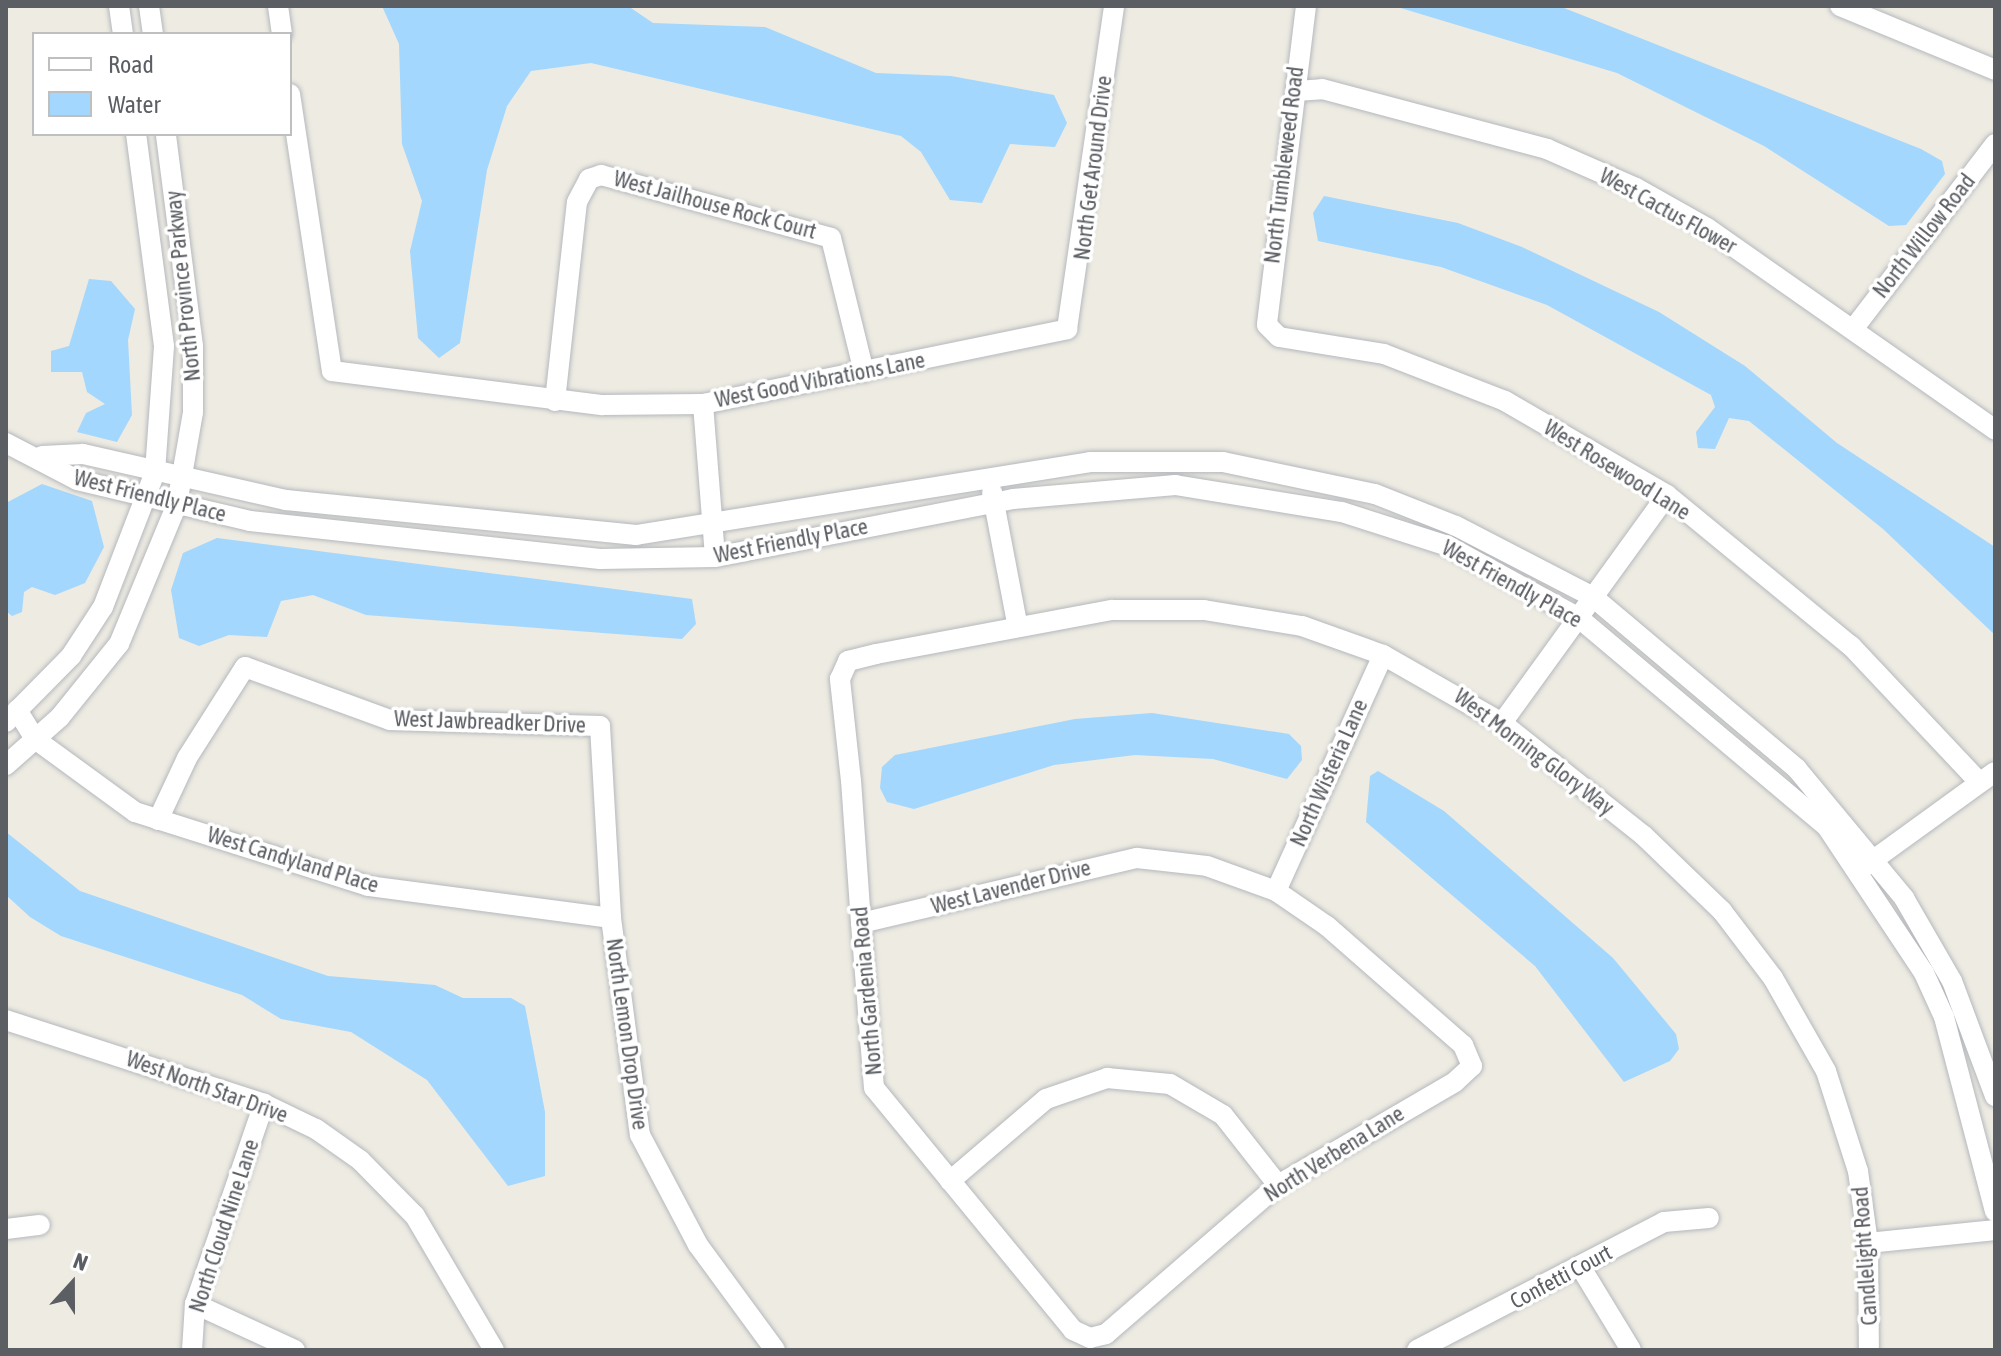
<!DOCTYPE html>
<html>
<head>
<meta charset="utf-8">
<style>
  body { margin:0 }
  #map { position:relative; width:2001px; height:1356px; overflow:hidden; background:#edebe2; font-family:"Asap Condensed",sans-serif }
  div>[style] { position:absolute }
  .water>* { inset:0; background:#a3d7fd }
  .roads { filter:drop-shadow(0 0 2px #b5b8bd) drop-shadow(0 0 2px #b5b8bd) }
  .minor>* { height:20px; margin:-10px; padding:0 10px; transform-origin:10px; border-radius:10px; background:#fff }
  span { translate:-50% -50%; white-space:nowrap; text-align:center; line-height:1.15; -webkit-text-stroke:7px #fff; paint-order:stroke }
  .street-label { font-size:22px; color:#5b5e63 }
  .frame { position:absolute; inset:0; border:8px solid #5b5e63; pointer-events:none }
  .legend { position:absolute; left:32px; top:32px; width:260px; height:104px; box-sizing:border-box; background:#fff; border:2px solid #bdbfc1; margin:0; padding:10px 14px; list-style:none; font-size:24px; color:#5b5e63 }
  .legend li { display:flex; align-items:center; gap:16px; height:40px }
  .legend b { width:40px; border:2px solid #bdbfc1 }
  .north { position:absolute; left:32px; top:1244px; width:80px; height:80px; -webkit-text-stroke:6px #fff; paint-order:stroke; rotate:21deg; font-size:22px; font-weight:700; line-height:32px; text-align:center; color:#5b5e63 }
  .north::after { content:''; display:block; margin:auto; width:28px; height:36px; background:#5b5e63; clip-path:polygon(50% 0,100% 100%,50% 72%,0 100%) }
</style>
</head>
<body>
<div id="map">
  <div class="water">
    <div style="clip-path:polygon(382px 6px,628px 6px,653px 23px,765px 27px,876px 73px,951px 76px,1054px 95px,1067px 123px,1055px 147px,1010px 144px,982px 203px,950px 200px,921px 152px,901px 136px,591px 63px,531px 71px,507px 106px,487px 170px,460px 343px,439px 358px,418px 338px,410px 251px,422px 201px,402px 144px,399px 44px)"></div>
    <div style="clip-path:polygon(1394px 6px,1559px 6px,1921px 149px,1942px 161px,1945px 174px,1906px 225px,1889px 226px,1764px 146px,1617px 73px)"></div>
    <div style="clip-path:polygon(1324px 196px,1458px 223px,1522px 247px,1659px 312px,1745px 366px,1837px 443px,1995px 547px,1995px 635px,1883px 529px,1749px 421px,1729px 418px,1715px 449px,1698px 448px,1696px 432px,1715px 407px,1711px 395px,1547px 305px,1441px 267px,1318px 241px,1313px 213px)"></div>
    <div style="clip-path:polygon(89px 279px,111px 281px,135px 309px,128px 340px,132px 415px,117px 442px,77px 432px,86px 413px,105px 404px,87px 392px,82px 372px,51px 372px,51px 351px,69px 346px)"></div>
    <div style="clip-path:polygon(42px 484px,92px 501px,104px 547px,85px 583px,55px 595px,32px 587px,24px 592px,22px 612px,12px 616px,6px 611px,6px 503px)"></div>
    <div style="clip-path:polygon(217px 538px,692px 599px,696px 624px,682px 639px,366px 615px,313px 595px,281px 601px,267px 637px,229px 635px,199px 646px,179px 638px,171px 590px,183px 553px)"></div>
    <div style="clip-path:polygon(1152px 713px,1289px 734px,1301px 746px,1302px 760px,1287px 779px,1213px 759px,1135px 755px,1054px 765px,914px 809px,887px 802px,880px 788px,882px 767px,895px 755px,1075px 719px)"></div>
    <div style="clip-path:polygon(1378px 771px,1444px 811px,1613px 958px,1676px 1034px,1679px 1049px,1670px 1061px,1624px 1082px,1535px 966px,1366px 822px,1370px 776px)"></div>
    <div style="clip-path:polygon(6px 832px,80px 891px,328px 976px,435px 985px,463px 998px,511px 998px,525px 1006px,545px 1112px,545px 1176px,508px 1186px,427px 1080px,351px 1032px,281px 1019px,242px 995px,61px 936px,30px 917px,6px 895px)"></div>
  </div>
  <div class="roads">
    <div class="minor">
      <div style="left:119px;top:6px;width:28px;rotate:82deg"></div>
      <div style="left:149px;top:6px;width:28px;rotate:82deg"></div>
      <div style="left:278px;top:6px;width:28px;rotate:82deg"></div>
      <div style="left:1306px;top:6px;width:321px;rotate:97deg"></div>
      <div style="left:1267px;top:325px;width:17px;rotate:45deg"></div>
      <div style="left:1279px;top:337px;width:106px;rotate:9.2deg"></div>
      <div style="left:1384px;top:354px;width:130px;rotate:21.2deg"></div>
      <div style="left:1505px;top:401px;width:187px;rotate:30.1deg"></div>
      <div style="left:1667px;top:495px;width:238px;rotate:39.4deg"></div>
      <div style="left:1851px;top:646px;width:187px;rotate:46.7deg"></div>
      <div style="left:1840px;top:6px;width:168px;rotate:22.4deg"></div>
      <div style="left:1296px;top:91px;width:26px;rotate:-4deg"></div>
      <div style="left:1322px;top:89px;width:233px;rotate:14.9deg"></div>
      <div style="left:1547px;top:149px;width:97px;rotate:23.7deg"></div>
      <div style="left:1636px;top:188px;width:81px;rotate:29.4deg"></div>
      <div style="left:1707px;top:228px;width:352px;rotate:35deg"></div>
      <div style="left:290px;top:94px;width:280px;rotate:81.4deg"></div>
      <div style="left:332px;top:371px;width:273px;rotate:7.2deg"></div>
      <div style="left:603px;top:405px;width:100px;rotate:-0.6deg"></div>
      <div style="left:703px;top:404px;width:372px;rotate:-11.6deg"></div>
      <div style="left:1067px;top:329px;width:326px;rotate:-81.7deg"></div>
      <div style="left:1854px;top:328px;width:232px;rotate:-52.5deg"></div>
      <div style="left:555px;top:401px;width:200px;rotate:-83.7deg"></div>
      <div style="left:577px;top:202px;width:26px;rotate:-62deg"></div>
      <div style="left:589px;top:179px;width:13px;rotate:-18deg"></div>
      <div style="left:601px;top:175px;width:238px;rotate:15.3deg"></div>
      <div style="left:831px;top:238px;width:138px;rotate:76.2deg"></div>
      <div style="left:703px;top:404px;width:153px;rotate:85.5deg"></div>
      <div style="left:6px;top:443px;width:80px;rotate:27.5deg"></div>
      <div style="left:77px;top:480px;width:178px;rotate:13.3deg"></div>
      <div style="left:250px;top:521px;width:352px;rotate:6.2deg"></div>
      <div style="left:600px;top:559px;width:115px;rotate:-1deg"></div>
      <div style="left:715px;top:557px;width:304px;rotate:-11deg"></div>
      <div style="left:1013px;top:499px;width:163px;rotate:-4.9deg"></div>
      <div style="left:1175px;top:485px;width:169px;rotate:9.2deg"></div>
      <div style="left:1342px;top:512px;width:111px;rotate:17.8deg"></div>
      <div style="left:1448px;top:546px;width:149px;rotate:28.8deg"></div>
      <div style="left:1579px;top:618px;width:324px;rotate:40.1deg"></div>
      <div style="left:1827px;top:827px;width:175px;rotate:56.4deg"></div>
      <div style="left:1924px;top:973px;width:48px;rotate:65.6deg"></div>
      <div style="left:1944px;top:1017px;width:201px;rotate:75.3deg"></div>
      <div style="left:42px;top:456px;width:41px;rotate:-2.8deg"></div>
      <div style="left:83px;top:454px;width:208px;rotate:12.8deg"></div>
      <div style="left:286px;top:500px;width:352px;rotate:5.7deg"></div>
      <div style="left:636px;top:535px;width:460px;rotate:-9.1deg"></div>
      <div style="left:1090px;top:462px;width:133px"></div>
      <div style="left:1223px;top:462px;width:155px;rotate:11.9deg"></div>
      <div style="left:1375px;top:494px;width:87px;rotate:21.6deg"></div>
      <div style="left:1456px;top:526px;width:154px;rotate:27.4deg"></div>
      <div style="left:1593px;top:597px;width:267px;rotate:40.1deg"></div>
      <div style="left:1797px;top:769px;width:168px;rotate:50.3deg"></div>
      <div style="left:1904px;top:898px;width:96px;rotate:60deg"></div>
      <div style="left:1952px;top:981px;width:123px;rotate:69.5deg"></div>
      <div style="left:992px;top:492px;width:133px;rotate:79.2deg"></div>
      <div style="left:17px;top:710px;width:34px;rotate:58deg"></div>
      <div style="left:35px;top:739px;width:124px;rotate:36.1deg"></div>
      <div style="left:135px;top:812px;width:244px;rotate:17.6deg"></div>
      <div style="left:368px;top:886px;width:245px;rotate:7.5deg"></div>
      <div style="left:6px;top:722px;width:93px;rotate:-45.4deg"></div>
      <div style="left:71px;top:656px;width:59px;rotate:-56.9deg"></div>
      <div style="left:103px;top:607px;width:145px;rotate:-68.9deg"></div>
      <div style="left:155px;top:472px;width:126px;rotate:-85.9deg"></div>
      <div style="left:164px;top:346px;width:214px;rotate:-97.5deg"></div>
      <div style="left:1502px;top:723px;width:281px;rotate:-54.1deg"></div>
      <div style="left:6px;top:765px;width:72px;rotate:-41.6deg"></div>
      <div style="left:60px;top:717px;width:94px;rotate:-51.1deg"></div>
      <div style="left:119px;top:644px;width:152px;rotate:-67.5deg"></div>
      <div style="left:177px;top:504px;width:93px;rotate:-80.1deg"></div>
      <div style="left:193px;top:412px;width:66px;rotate:-90deg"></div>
      <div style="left:193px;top:346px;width:214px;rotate:-97.3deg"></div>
      <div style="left:158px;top:820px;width:68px;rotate:-64.9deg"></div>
      <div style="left:187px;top:758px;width:108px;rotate:-57.5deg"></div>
      <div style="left:245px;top:667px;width:154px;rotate:20.1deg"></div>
      <div style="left:390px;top:720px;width:210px;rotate:1.6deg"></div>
      <div style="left:600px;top:726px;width:192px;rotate:86.7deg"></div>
      <div style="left:611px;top:918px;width:219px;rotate:82.4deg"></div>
      <div style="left:640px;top:1135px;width:124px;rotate:62.2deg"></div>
      <div style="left:698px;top:1245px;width:130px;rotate:53.7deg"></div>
      <div style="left:1865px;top:866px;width:160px;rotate:-35.9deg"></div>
      <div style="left:1276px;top:891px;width:259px;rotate:-65.6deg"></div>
      <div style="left:861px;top:923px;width:284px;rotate:-13.3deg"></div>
      <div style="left:1137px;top:858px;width:70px;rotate:6.5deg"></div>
      <div style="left:1207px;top:866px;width:73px;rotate:19.9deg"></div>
      <div style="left:1276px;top:891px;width:62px;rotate:34.5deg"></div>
      <div style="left:1327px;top:926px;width:181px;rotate:41.2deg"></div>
      <div style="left:1463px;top:1045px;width:23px;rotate:67deg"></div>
      <div style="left:1472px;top:1066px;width:23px;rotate:137deg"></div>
      <div style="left:1455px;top:1082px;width:205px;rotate:149.8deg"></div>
      <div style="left:1278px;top:1185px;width:228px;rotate:139.1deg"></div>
      <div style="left:1106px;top:1334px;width:16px;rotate:166deg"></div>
      <div style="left:1090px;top:1338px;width:19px;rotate:-155deg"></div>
      <div style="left:1073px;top:1330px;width:313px;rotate:-129.4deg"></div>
      <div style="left:874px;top:1088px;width:166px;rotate:-94.5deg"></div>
      <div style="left:861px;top:923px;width:142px;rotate:-94deg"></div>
      <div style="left:851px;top:781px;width:103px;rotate:-96.2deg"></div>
      <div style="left:840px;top:679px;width:20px;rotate:-66deg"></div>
      <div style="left:848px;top:661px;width:29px;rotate:-14deg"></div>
      <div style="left:876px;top:654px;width:240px;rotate:-10.6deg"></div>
      <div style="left:1112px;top:610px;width:92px"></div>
      <div style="left:1204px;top:610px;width:99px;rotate:9.3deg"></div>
      <div style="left:1302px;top:626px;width:86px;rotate:19.7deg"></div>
      <div style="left:1383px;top:655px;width:137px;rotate:29.7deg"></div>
      <div style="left:1502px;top:723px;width:180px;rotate:38.5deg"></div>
      <div style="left:1643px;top:835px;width:110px;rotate:43.9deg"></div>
      <div style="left:1722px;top:911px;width:84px;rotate:52.7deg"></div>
      <div style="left:1773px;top:978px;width:107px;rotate:60.3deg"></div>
      <div style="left:1826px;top:1071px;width:105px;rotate:72.3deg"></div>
      <div style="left:1858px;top:1171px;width:73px;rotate:82.1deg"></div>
      <div style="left:1868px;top:1243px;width:107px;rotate:89.5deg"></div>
      <div style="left:6px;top:1020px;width:271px;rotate:18deg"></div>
      <div style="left:264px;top:1104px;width:58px;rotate:25.7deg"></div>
      <div style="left:316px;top:1129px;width:54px;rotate:35.2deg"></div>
      <div style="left:360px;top:1160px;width:78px;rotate:45.5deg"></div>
      <div style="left:415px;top:1216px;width:156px;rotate:59.5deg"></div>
      <div style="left:950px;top:1181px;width:126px;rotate:-40.5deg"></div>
      <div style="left:1046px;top:1099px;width:65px;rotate:-19deg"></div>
      <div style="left:1107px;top:1078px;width:63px;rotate:5.4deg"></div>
      <div style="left:1170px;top:1084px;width:61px;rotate:30.3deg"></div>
      <div style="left:1223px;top:1115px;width:89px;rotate:51.8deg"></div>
      <div style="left:6px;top:1229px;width:34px;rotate:-7deg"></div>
      <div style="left:1868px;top:1243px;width:128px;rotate:-5.8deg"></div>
      <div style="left:1580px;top:1266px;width:98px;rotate:58.7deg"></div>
      <div style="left:195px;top:1304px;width:110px;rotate:24.7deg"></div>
      <div style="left:192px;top:1350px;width:46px;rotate:-86.3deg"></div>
      <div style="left:195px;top:1304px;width:212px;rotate:-71deg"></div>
      <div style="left:1417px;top:1350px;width:278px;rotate:-27.4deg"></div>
      <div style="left:1664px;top:1222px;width:45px;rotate:-5.1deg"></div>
    </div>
  </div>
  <div class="street-label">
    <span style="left:1284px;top:165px;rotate:-83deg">North Tumbleweed Road</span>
    <span style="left:1093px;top:168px;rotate:-83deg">North Get Around Drive</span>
    <span style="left:715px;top:205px;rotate:15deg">West Jailhouse Rock Court</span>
    <span style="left:1668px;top:211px;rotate:29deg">West Cactus Flower</span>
    <span style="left:1924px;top:236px;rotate:-52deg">North Willow Road</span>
    <span style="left:183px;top:286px;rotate:-96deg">North Province Parkway</span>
    <span style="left:820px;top:380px;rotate:-11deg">West Good Vibrations Lane</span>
    <span style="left:1617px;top:470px;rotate:32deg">West Rosewood Lane</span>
    <span style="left:150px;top:496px;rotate:14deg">West Friendly Place</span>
    <span style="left:791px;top:541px;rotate:-11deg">West Friendly Place</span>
    <span style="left:1512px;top:584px;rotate:29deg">West Friendly Place</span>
    <span style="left:490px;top:722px;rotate:2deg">West Jawbreadker Drive</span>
    <span style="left:1534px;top:752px;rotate:37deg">West Morning Glory Way</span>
    <span style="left:1329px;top:773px;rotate:-66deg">North Wisteria Lane</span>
    <span style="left:293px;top:860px;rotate:17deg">West Candyland Place</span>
    <span style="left:1011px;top:887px;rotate:-14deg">West Lavender Drive</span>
    <span style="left:867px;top:991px;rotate:-95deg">North Gardenia Road</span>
    <span style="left:627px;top:1034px;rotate:82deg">North Lemon Drop Drive</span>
    <span style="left:207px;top:1087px;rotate:20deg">West North Star Drive</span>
    <span style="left:1334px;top:1154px;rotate:-32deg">North Verbena Lane</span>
    <span style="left:224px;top:1226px;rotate:-72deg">North Cloud Nine Lane</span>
    <span style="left:1865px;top:1256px;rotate:-94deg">Candlelight Road</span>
    <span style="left:1561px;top:1277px;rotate:-28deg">Confetti Court</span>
  </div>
  <div class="frame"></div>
  <ul class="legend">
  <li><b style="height:10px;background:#fff"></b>Road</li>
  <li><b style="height:22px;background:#a3d7fd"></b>Water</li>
  </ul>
  <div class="north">N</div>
</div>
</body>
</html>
